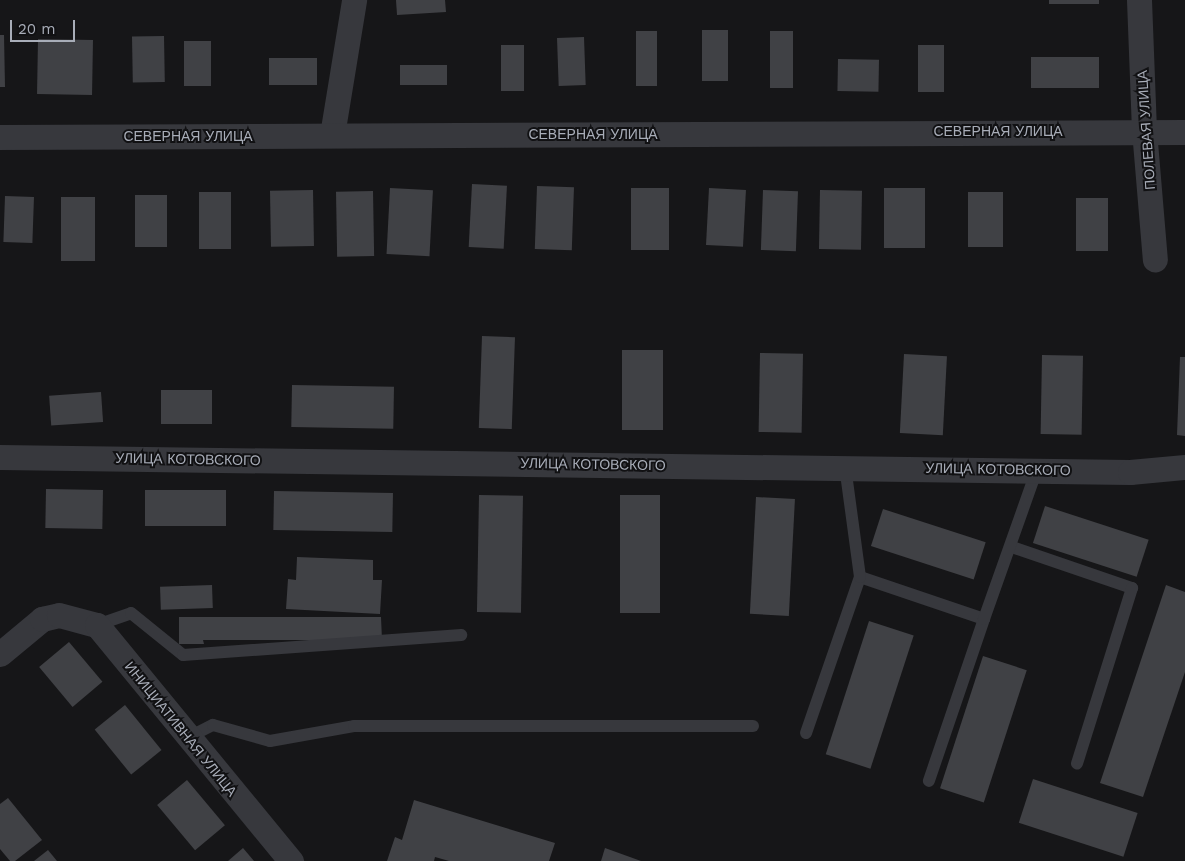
<!DOCTYPE html>
<html>
<head>
<meta charset="utf-8">
<style>
  body { margin:0 }
  #map { position:relative; width:1185px; height:861px; overflow:hidden; background:#161618; font-family:"Work Sans",sans-serif }
  div>[style] { position:absolute }
  .building>* { inset:0; background:#404145; transform-origin:0 0 }
  .service>* { height:12px; margin:-6px; padding:0 6px; transform-origin:6px; border-radius:6px; background:#37383d }
  .minor>* { height:25px; margin:-12.5px; padding:0 12.5px; transform-origin:12.5px; border-radius:12.5px; background:#37383d }
  span { translate:-50% -50%; white-space:nowrap; text-align:center; line-height:1.15; -webkit-text-stroke:4px #111113; paint-order:stroke }
  .street-label { font-size:14px; color:#a8adb8 }
  .scale { position:absolute; left:10px; top:20px; width:65px; height:22px; box-sizing:border-box; border:2px solid #a8adb8; border-top:0; padding-left:6px; font-size:15px; line-height:18px; white-space:nowrap; color:#a8adb8; -webkit-text-stroke:4px #111113; paint-order:stroke }
</style>
</head>
<body>
<div id="map">
  <div class="building">
    <div style="clip-path:polygon(396px 0,445px 0,446px 12px,397px 15px)"></div>
    <div style="left:1049px;top:0;width:50px;height:4px"></div>
    <div style="left:728px;top:30px;width:51px;height:26px;rotate:90deg"></div>
    <div style="left:636px;top:31px;width:21px;height:55px"></div>
    <div style="left:770px;top:31px;width:23px;height:57px"></div>
    <div style="clip-path:polygon(0 35px,4px 35px,5px 87px,0 87px)"></div>
    <div style="left:164px;top:36px;width:46px;height:32px;rotate:89deg"></div>
    <div style="left:584px;top:37px;width:48px;height:27px;rotate:88deg"></div>
    <div style="left:38px;top:39px;width:55px;height:55px;rotate:1deg"></div>
    <div style="left:184px;top:41px;width:27px;height:45px"></div>
    <div style="left:501px;top:45px;width:23px;height:46px"></div>
    <div style="left:918px;top:45px;width:26px;height:47px"></div>
    <div style="left:1031px;top:57px;width:68px;height:31px"></div>
    <div style="left:317px;top:58px;width:27px;height:48px;rotate:90deg"></div>
    <div style="left:838px;top:59px;width:41px;height:32px;rotate:1deg"></div>
    <div style="left:400px;top:65px;width:47px;height:20px"></div>
    <div style="left:472px;top:184px;width:35px;height:63px;rotate:3deg"></div>
    <div style="left:537px;top:186px;width:37px;height:63px;rotate:2deg"></div>
    <div style="left:390px;top:188px;width:43px;height:66px;rotate:3deg"></div>
    <div style="left:631px;top:188px;width:38px;height:62px"></div>
    <div style="left:709px;top:188px;width:37px;height:57px;rotate:3deg"></div>
    <div style="left:884px;top:188px;width:41px;height:60px"></div>
    <div style="left:313px;top:190px;width:56px;height:43px;rotate:89deg"></div>
    <div style="left:763px;top:190px;width:35px;height:60px;rotate:2deg"></div>
    <div style="left:820px;top:190px;width:42px;height:59px;rotate:1deg"></div>
    <div style="left:373px;top:191px;width:65px;height:37px;rotate:89deg"></div>
    <div style="left:199px;top:192px;width:32px;height:57px"></div>
    <div style="left:968px;top:192px;width:35px;height:55px"></div>
    <div style="left:135px;top:195px;width:32px;height:52px"></div>
    <div style="left:5px;top:196px;width:29px;height:46px;rotate:2deg"></div>
    <div style="left:61px;top:197px;width:34px;height:64px"></div>
    <div style="left:1076px;top:198px;width:32px;height:53px"></div>
    <div style="left:482px;top:336px;width:33px;height:92px;rotate:2deg"></div>
    <div style="left:622px;top:350px;width:41px;height:80px"></div>
    <div style="left:760px;top:353px;width:43px;height:79px;rotate:1deg"></div>
    <div style="left:904px;top:354px;width:43px;height:79px;rotate:3deg"></div>
    <div style="left:1042px;top:355px;width:41px;height:79px;rotate:1deg"></div>
    <div style="clip-path:polygon(1180px 357px,1185px 357px,1185px 436px,1177px 435px)"></div>
    <div style="left:292px;top:385px;width:102px;height:42px;rotate:1deg"></div>
    <div style="left:161px;top:390px;width:51px;height:34px"></div>
    <div style="left:101px;top:392px;width:30px;height:52px;rotate:86deg"></div>
    <div style="left:46px;top:489px;width:57px;height:39px;rotate:1deg"></div>
    <div style="left:145px;top:490px;width:81px;height:36px"></div>
    <div style="left:274px;top:491px;width:119px;height:39px;rotate:1deg"></div>
    <div style="left:479px;top:495px;width:44px;height:117px;rotate:1deg"></div>
    <div style="left:620px;top:495px;width:40px;height:118px"></div>
    <div style="left:756px;top:497px;width:39px;height:117px;rotate:3deg"></div>
    <div style="left:1045px;top:506px;width:109px;height:39px;rotate:18deg"></div>
    <div style="left:883px;top:509px;width:108px;height:39px;rotate:18deg"></div>
    <div style="clip-path:polygon(297px 557px,373px 560px,373px 580px,382px 580px,380px 614px,286px 609px,288px 579px,296px 580px)"></div>
    <div style="left:212px;top:585px;width:23px;height:52px;rotate:88deg"></div>
    <div style="clip-path:polygon(1166px 585px,1185px 592px,1185px 672px,1143px 797px,1100px 783px)"></div>
    <div style="clip-path:polygon(179px 617px,381px 617px,382px 640px,203px 640px,204px 644px,179px 644px)"></div>
    <div style="left:869px;top:621px;width:47px;height:140px;rotate:18deg"></div>
    <div style="left:69px;top:642px;width:52px;height:39px;rotate:50deg"></div>
    <div style="left:983px;top:656px;width:46px;height:139px;rotate:18deg"></div>
    <div style="left:125px;top:705px;width:58px;height:39px;rotate:51deg"></div>
    <div style="left:1033px;top:779px;width:110px;height:46px;rotate:18deg"></div>
    <div style="left:187px;top:780px;width:59px;height:39px;rotate:50deg"></div>
    <div style="clip-path:polygon(8px 798px,42px 840px,15px 861px,10px 861px,0 849px,0 804px)"></div>
    <div style="clip-path:polygon(414px 800px,555px 843px,549px 861px,449px 861px,435px 857px,434px 861px,387px 861px,395px 837px,402px 840px)"></div>
    <div style="clip-path:polygon(243px 848px,254px 861px,228px 861px)"></div>
    <div style="clip-path:polygon(605px 848px,641px 861px,601px 861px)"></div>
    <div style="clip-path:polygon(48px 850px,57px 861px,34px 861px)"></div>
  </div>
  <div class="service">
    <div style="left:1012px;top:547px;width:127px;rotate:18.9deg"></div>
    <div style="left:1132px;top:588px;width:184px;rotate:107.4deg"></div>
    <div style="left:860px;top:577px;width:131px;rotate:18.7deg"></div>
    <div style="left:984px;top:619px;width:171px;rotate:108.8deg"></div>
    <div style="left:984px;top:619px;width:159px;rotate:-70.5deg"></div>
    <div style="left:97px;top:625px;width:36px;rotate:-19deg"></div>
    <div style="left:131px;top:613px;width:67px;rotate:38.9deg"></div>
    <div style="left:183px;top:655px;width:279px;rotate:-4.1deg"></div>
    <div style="left:806px;top:733px;width:165px;rotate:-70.9deg"></div>
    <div style="left:860px;top:577px;width:112px;rotate:-97.7deg"></div>
    <div style="left:187px;top:738px;width:29px;rotate:-27deg"></div>
    <div style="left:213px;top:725px;width:59px;rotate:15.7deg"></div>
    <div style="left:270px;top:741px;width:85px;rotate:-10.1deg"></div>
    <div style="left:354px;top:726px;width:399px"></div>
  </div>
  <div class="minor">
    <div style="left:1139px;top:0;width:130px;rotate:87.8deg"></div>
    <div style="left:1144px;top:130px;width:130px;rotate:85.2deg"></div>
    <div style="left:332px;top:135px;width:137px;rotate:-80.7deg"></div>
    <div style="left:0;top:137px;width:1185px;rotate:-0.24deg"></div>
    <div style="left:0;top:457px;width:1130px;rotate:0.76deg"></div>
    <div style="left:1130px;top:472px;width:55px;rotate:-5.2deg"></div>
    <div style="left:0;top:654px;width:55px;rotate:-39.8deg"></div>
    <div style="left:42px;top:619px;width:17px;rotate:-13deg"></div>
    <div style="left:59px;top:615px;width:39px;rotate:15deg"></div>
    <div style="left:97px;top:625px;width:306px;rotate:50.6deg"></div>
  </div>
  <div class="street-label">
    <span style="left:1146px;top:130px;rotate:-94deg">ПОЛЕВАЯ УЛИЦА</span>
    <span style="left:998px;top:131px">СЕВЕРНАЯ УЛИЦА</span>
    <span style="left:593px;top:134px">СЕВЕРНАЯ УЛИЦА</span>
    <span style="left:188px;top:136px">СЕВЕРНАЯ УЛИЦА</span>
    <span style="left:188px;top:459px;rotate:1deg">УЛИЦА КОТОВСКОГО</span>
    <span style="left:593px;top:464px;rotate:1deg">УЛИЦА КОТОВСКОГО</span>
    <span style="left:998px;top:469px;rotate:1deg">УЛИЦА КОТОВСКОГО</span>
    <span style="left:181px;top:729px;rotate:51deg">ИНИЦИАТИВНАЯ УЛИЦА</span>
  </div>
  <div class="scale">20 m</div>
</div>
</body>
</html>
